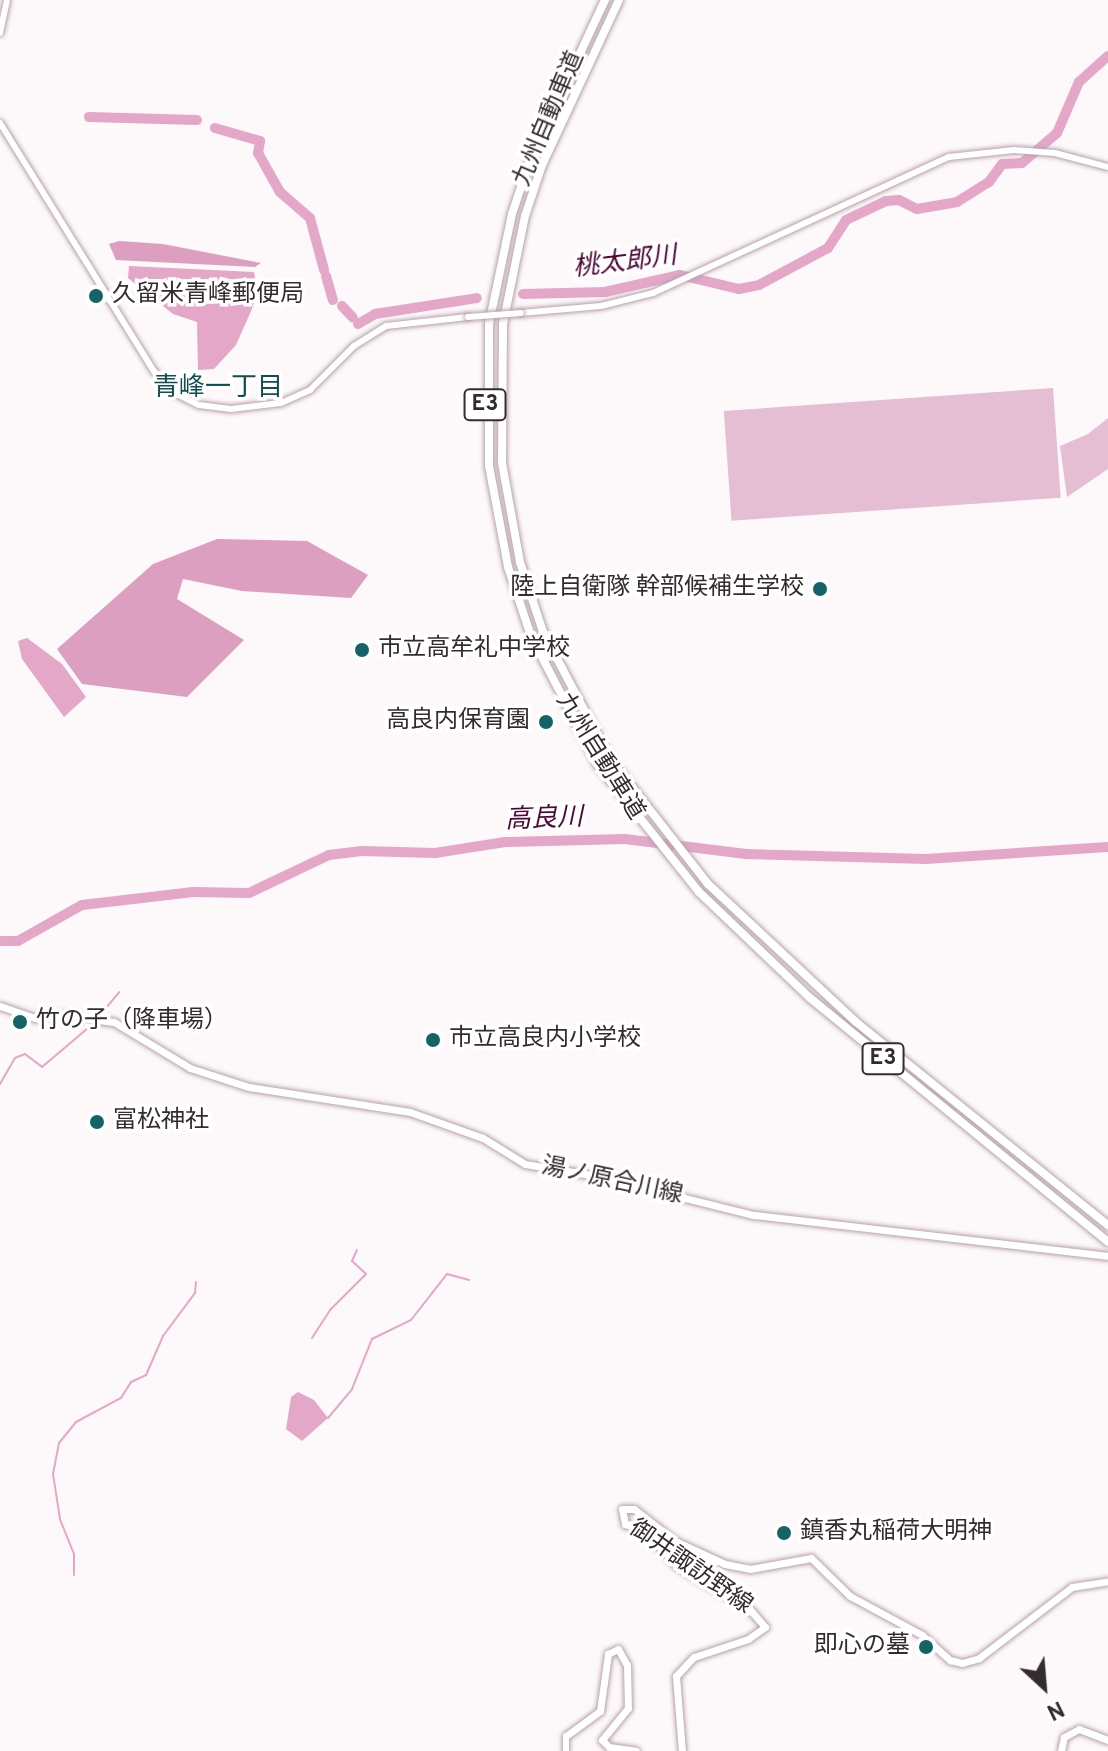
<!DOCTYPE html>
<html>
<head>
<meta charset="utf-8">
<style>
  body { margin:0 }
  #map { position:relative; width:1108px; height:1751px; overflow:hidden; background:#fdf8fa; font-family:Overpass,"Noto Sans JP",sans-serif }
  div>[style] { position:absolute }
  .green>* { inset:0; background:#e5bed3; transform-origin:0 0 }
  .forest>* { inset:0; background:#dc9fc0 }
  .water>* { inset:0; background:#e4a7c8 }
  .stream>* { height:2px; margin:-1px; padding:0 1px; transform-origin:1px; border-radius:1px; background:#e4a7c8 }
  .river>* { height:10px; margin:-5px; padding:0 5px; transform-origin:5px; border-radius:5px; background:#e4a7c8 }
  .roads { filter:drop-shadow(0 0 2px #b7a1ac) drop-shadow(0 0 2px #b7a1ac) }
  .minor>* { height:6px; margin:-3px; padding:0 3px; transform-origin:3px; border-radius:3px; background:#fff }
  .major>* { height:7px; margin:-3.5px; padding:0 3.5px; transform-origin:3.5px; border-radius:3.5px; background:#fff }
  .highway>* { height:8px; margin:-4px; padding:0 4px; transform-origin:4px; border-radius:4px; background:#fff }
  .bridges { filter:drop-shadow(0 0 2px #b7a1ac) drop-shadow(0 0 2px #b7a1ac) }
  .minor-bridge>* { height:6px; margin:-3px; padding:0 3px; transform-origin:3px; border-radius:3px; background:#fff }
  .dots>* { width:22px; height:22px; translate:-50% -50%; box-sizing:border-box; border:4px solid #fff; border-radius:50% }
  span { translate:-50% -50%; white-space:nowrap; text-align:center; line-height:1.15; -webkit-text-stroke:7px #fff; paint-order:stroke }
  .shield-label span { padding:2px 6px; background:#fff; border:2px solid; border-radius:6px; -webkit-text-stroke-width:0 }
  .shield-label { font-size:22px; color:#342b30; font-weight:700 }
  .street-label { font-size:24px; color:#342b30 }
  .poi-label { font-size:24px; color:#342b30 }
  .left { translate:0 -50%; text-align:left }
  .right { translate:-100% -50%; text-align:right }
  .water-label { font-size:26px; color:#4f0738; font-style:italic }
  .neighbourhood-label { font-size:26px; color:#104e51 }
  .north { position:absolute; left:1004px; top:1647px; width:80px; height:80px; -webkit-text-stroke:6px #fff; paint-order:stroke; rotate:154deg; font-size:22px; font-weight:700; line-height:32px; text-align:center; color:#342b30 }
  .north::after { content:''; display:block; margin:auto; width:28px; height:36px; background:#342b30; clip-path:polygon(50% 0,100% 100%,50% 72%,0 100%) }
</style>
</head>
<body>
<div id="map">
  <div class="green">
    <div style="left:1053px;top:388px;width:110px;height:330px;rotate:86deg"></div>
    <div style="clip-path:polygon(1108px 418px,1108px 469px,1067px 497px,1060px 446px,1088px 434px)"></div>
  </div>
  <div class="forest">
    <div style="clip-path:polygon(119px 241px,163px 244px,261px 263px,255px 267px,116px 260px,109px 244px)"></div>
    <div style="clip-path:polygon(217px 539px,307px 541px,368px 575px,351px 598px,242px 591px,183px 579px,177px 599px,244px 640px,187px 697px,82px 684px,57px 649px,153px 564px)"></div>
  </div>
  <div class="water">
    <div style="clip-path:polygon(129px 266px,254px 272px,257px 289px,252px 309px,236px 345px,214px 369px,198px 370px,197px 322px,173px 314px,128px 278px)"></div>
    <div style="clip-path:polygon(27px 638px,62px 664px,86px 697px,64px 717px,22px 659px,18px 641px)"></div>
    <div style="clip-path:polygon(298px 1392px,314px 1400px,328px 1418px,302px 1441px,286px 1429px,291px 1397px)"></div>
  </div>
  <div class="stream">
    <div style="left:100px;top:1015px;width:30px;rotate:-50deg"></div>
    <div style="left:0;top:1084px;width:30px;rotate:-60deg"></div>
    <div style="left:15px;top:1058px;width:11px;rotate:-22deg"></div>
    <div style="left:25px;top:1054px;width:21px;rotate:37deg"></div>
    <div style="left:42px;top:1067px;width:68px;rotate:-40.2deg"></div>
    <div style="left:312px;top:1338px;width:33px;rotate:-57deg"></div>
    <div style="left:330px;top:1310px;width:51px;rotate:-45deg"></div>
    <div style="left:366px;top:1274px;width:19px;rotate:-137deg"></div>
    <div style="left:352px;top:1261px;width:12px;rotate:-66deg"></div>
    <div style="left:328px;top:1418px;width:38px;rotate:-50deg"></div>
    <div style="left:352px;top:1389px;width:54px;rotate:-68.2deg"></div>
    <div style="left:372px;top:1339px;width:43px;rotate:-26deg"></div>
    <div style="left:411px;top:1320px;width:58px;rotate:-52deg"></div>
    <div style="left:447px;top:1274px;width:23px;rotate:15deg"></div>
    <div style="left:74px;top:1575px;width:21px;rotate:-90deg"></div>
    <div style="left:74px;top:1554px;width:38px;rotate:-112deg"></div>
    <div style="left:60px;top:1519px;width:46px;rotate:-98.8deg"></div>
    <div style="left:53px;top:1474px;width:32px;rotate:-79deg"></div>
    <div style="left:59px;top:1443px;width:27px;rotate:-51deg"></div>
    <div style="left:76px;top:1422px;width:51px;rotate:-28.1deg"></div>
    <div style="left:121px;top:1398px;width:19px;rotate:-58deg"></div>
    <div style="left:131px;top:1382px;width:17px;rotate:-25deg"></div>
    <div style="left:146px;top:1375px;width:43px;rotate:-66.4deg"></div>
    <div style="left:163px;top:1336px;width:54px;rotate:-53.3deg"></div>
    <div style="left:195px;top:1293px;width:11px;rotate:-85deg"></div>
  </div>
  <div class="river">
    <div style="left:89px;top:117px;width:108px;rotate:1.6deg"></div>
    <div style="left:215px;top:128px;width:47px;rotate:16.1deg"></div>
    <div style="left:260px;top:141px;width:12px;rotate:99deg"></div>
    <div style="left:258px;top:153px;width:45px;rotate:60.6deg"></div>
    <div style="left:280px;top:192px;width:40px;rotate:41deg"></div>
    <div style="left:310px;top:218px;width:54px;rotate:74.9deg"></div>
    <div style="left:326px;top:276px;width:25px;rotate:74deg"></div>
    <div style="left:523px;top:294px;width:82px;rotate:-1.4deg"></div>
    <div style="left:605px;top:292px;width:77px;rotate:-12.8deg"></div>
    <div style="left:680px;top:275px;width:61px;rotate:13.3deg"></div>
    <div style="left:739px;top:289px;width:20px;rotate:-11deg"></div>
    <div style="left:759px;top:285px;width:78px;rotate:-28.2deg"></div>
    <div style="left:828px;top:248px;width:33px;rotate:-57deg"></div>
    <div style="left:846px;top:220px;width:44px;rotate:-25.4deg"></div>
    <div style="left:886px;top:201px;width:13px;rotate:-4deg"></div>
    <div style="left:899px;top:200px;width:20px;rotate:27deg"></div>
    <div style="left:917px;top:209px;width:41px;rotate:-9.9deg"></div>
    <div style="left:957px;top:202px;width:38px;rotate:-32deg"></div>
    <div style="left:989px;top:182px;width:22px;rotate:-54deg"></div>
    <div style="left:1002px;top:164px;width:20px;rotate:-3deg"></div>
    <div style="left:1022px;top:163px;width:46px;rotate:-40.6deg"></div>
    <div style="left:1057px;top:133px;width:56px;rotate:-66.7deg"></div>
    <div style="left:1079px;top:82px;width:39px;rotate:-42deg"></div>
    <div style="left:342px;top:306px;width:16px;rotate:47deg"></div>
    <div style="left:358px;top:324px;width:20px;rotate:-30deg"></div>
    <div style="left:375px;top:314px;width:103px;rotate:-8.9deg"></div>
    <div style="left:0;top:941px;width:18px"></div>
    <div style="left:18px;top:941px;width:73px;rotate:-29.4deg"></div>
    <div style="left:82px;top:905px;width:112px;rotate:-6.7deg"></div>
    <div style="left:193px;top:892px;width:56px;rotate:1deg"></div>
    <div style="left:249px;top:893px;width:89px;rotate:-25.4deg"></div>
    <div style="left:329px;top:855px;width:33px;rotate:-7deg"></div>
    <div style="left:362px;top:851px;width:73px;rotate:1.6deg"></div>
    <div style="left:435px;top:853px;width:71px;rotate:-8.9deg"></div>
    <div style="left:505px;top:842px;width:120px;rotate:-1.4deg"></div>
    <div style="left:625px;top:839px;width:122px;rotate:7.1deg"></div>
    <div style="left:746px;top:854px;width:180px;rotate:1.6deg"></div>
    <div style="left:926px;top:859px;width:182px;rotate:-3.8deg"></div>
  </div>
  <div class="roads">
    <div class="minor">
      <div style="left:0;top:33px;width:34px;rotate:-78deg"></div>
      <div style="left:0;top:123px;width:292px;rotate:58.2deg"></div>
      <div style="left:154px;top:371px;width:28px;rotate:48deg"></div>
      <div style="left:173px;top:392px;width:29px;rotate:27deg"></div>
      <div style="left:199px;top:405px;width:32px;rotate:7deg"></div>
      <div style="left:231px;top:409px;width:50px;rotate:-6.8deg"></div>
      <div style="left:281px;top:403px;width:32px;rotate:-24deg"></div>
      <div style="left:310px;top:390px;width:62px;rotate:-45deg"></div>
      <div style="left:354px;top:346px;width:38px;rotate:-32deg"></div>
      <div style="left:386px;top:326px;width:82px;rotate:-6.3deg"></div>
      <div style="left:521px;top:313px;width:80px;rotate:-5deg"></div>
      <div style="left:601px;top:306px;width:54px;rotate:-14deg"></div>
      <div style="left:653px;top:293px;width:326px;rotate:-24.7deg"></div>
      <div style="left:949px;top:157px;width:65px;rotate:-6.1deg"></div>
      <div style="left:1014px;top:150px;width:41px;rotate:4.2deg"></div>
      <div style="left:1055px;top:153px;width:55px;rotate:14.8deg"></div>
      <div style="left:566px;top:1751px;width:15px;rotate:-90deg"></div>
    </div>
    <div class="major">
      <div style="left:0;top:1006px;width:37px;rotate:19deg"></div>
      <div style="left:35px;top:1018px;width:29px;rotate:-6deg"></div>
      <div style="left:64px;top:1015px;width:50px;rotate:8deg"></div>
      <div style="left:114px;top:1022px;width:89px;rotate:31.2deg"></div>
      <div style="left:190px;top:1068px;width:62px;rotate:17.9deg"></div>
      <div style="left:249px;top:1087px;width:163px;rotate:8.8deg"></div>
      <div style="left:410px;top:1112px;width:77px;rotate:19.6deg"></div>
      <div style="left:483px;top:1138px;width:49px;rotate:31.8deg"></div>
      <div style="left:525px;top:1164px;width:73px;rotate:9.5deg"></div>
      <div style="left:597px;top:1176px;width:162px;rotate:14deg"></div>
      <div style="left:754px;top:1215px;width:356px;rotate:6.6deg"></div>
      <div style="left:566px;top:1736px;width:42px;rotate:-36.3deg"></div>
      <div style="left:600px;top:1711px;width:58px;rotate:-82deg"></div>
      <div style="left:608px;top:1654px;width:11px;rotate:-27deg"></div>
      <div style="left:618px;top:1649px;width:18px;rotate:61deg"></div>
      <div style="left:627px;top:1665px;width:43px;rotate:88.7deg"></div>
      <div style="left:628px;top:1708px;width:41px;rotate:129.1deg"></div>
      <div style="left:602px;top:1740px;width:10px;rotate:45deg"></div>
      <div style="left:609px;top:1747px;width:27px;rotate:8deg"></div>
      <div style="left:682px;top:1751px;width:75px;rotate:-94.6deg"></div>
      <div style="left:676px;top:1676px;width:26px;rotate:-47deg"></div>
      <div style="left:694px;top:1657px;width:57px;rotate:-18.4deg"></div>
      <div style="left:748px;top:1639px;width:21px;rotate:-35deg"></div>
      <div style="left:765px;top:1627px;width:23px;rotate:-131deg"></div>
      <div style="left:750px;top:1610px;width:87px;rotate:-148.7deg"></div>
      <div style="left:676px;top:1565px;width:46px;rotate:-132.4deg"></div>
      <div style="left:645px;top:1531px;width:21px;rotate:-161deg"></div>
      <div style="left:625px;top:1524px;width:15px;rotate:-101deg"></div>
      <div style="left:622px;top:1509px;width:12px"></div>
      <div style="left:634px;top:1509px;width:52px;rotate:38deg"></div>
      <div style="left:675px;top:1541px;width:55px;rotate:24.7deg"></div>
      <div style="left:725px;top:1564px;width:25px;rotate:11deg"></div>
      <div style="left:750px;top:1569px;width:62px;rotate:-10.2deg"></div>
      <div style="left:811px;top:1558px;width:54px;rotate:44.3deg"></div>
      <div style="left:850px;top:1596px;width:82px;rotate:28.4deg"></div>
      <div style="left:922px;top:1635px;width:38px;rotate:42deg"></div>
      <div style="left:950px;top:1660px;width:12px;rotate:14deg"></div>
      <div style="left:962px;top:1663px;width:18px;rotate:-16deg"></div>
      <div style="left:979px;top:1658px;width:117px;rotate:-37.4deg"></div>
      <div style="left:1072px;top:1587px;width:36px;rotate:-9deg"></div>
      <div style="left:1061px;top:1751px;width:14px;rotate:-78deg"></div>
      <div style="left:1064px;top:1737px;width:17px;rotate:-28deg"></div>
      <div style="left:1079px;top:1729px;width:31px;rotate:21deg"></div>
    </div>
    <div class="highway">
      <div style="left:605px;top:0;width:177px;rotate:115.1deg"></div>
      <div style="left:530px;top:160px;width:57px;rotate:108.4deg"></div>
      <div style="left:512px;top:214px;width:112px;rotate:101.8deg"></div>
      <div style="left:489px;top:324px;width:142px;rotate:90deg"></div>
      <div style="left:489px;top:466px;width:103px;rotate:79.3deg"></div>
      <div style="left:508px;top:567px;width:73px;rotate:71.6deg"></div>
      <div style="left:531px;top:636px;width:145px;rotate:62.6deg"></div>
      <div style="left:598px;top:765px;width:162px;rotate:51.5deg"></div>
      <div style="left:699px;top:892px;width:153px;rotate:43.7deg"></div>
      <div style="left:810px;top:998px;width:385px;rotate:39.3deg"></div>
      <div style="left:619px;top:0;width:182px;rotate:115deg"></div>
      <div style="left:542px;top:165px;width:54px;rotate:108.4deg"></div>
      <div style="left:525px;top:216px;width:110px;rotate:101.5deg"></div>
      <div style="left:503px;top:324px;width:139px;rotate:90.4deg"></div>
      <div style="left:502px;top:463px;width:101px;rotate:79.7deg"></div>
      <div style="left:520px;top:562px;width:74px;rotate:71.8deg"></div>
      <div style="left:543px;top:632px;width:144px;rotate:62.2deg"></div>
      <div style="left:610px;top:759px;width:159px;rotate:51.9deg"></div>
      <div style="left:708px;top:884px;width:202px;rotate:43deg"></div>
      <div style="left:856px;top:1022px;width:324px;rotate:38.9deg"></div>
    </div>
  </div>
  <div class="bridges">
    <div class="minor-bridge">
      <div style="left:468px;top:317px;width:53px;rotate:-4.3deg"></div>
    </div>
  </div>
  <div class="dots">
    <div style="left:96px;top:296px;background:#136367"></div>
    <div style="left:820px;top:589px;background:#136367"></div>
    <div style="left:362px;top:650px;background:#136367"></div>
    <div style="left:546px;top:722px;background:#136367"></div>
    <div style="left:20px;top:1022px;background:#136367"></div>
    <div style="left:433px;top:1040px;background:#136367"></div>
    <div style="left:97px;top:1122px;background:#136367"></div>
    <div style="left:784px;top:1533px;background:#136367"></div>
    <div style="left:926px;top:1647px;background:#136367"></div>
  </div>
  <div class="shield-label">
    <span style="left:485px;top:405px">E3</span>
    <span style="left:883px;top:1059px">E3</span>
  </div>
  <div class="street-label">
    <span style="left:550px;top:119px;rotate:-67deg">九州自動車道</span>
    <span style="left:599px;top:757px;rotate:58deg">九州自動車道</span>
    <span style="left:612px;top:1182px;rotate:12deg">湯ノ原合川線</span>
    <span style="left:690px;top:1568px;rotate:35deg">御井諏訪野線</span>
  </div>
  <div class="poi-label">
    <span class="left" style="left:112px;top:296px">久留米青峰郵便局</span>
    <span class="right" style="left:804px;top:589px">陸上自衛隊 幹部候補生学校</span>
    <span class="left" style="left:378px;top:650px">市立高牟礼中学校</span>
    <span class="right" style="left:530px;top:722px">高良内保育園</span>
    <span class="left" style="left:36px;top:1022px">竹の子（降車場）</span>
    <span class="left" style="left:449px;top:1040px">市立高良内小学校</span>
    <span class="left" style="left:113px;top:1122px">富松神社</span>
    <span class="left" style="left:800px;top:1533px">鎮香丸稲荷大明神</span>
    <span class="right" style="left:910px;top:1647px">即心の墓</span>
  </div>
  <div class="water-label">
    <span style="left:625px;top:263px;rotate:-7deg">桃太郎川</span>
    <span style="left:544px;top:820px;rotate:-2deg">高良川</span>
  </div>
  <div class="neighbourhood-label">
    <span style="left:218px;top:389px">青峰一丁目</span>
  </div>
  <div class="north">N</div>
</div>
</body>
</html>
